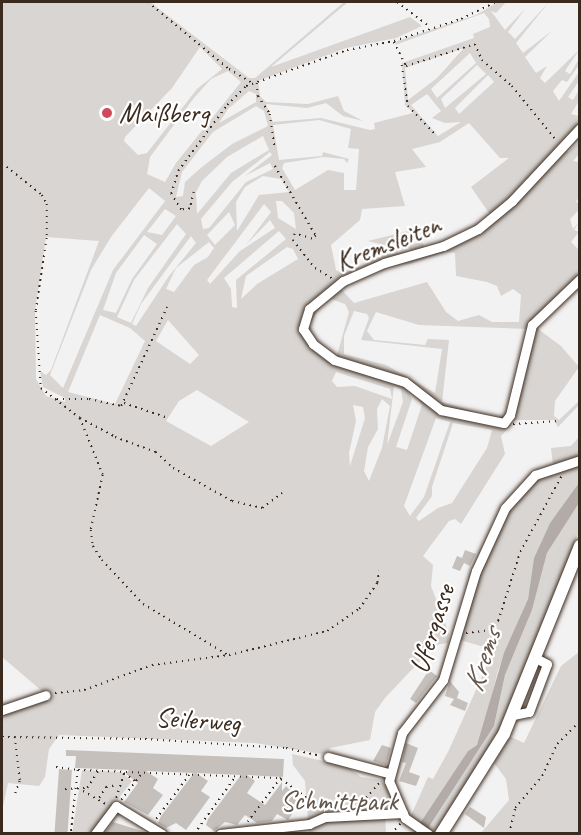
<!DOCTYPE html>
<html>
<head>
<meta charset="utf-8">
<style>
  body { margin:0 }
  #map { position:relative; width:581px; height:835px; overflow:hidden; background:#f3f2f2; font-family:Caveat,sans-serif }
  div>[style] { position:absolute }
  .green>* { inset:0; background:#d8d5d2 }
  .water>* { inset:0; background:#b2aba7 }
  .building>* { inset:0; background:#c6c0bd; transform-origin:0 0 }
  .path>* { height:1.5px; margin-top:-0.75px; transform-origin:0; background:repeating-linear-gradient(90deg,#3b2a1e 0 1.5px,transparent 0 6px) }
  .roads { filter:drop-shadow(0 0 2px #3b2a1e) drop-shadow(0 0 2px #3b2a1e) }
  .minor>* { height:9px; margin:-4.5px; padding:0 4.5px; transform-origin:4.5px; border-radius:4.5px; background:#fff }
  .major>* { height:12px; margin:-6px; padding:0 6px; transform-origin:6px; border-radius:6px; background:#fff }
  .dots>* { width:16px; height:16px; translate:-50% -50%; box-sizing:border-box; border:3px solid #fff; border-radius:50% }
  span { translate:-50% -50%; white-space:nowrap; text-align:center; line-height:1.15; -webkit-text-stroke:4.5px #fff; paint-order:stroke }
  .poi-label { font-size:28px; color:#3b2a1e }
  .left { translate:0 -50%; text-align:left }
  .street-label { font-size:28px; color:#3b2a1e }
  .park-label { font-size:28px; color:#62554b }
  .water-label { font-size:30px; color:#65574e; font-style:italic }
  .frame { position:absolute; inset:0; border:3px solid #3b2a1e; pointer-events:none }
</style>
</head>
<body>
<div id="map">
  <div class="green">
    <div style="clip-path:polygon(evenodd,2px 2px,150px 2px,249px 78px,255px 78px,344px 2px,348px 2px,271px 67px,410px 17px,422px 26px,396px 38px,346px 48px,258px 81px,260px 96px,266px 102px,308px 104px,338px 96px,344px 111px,363px 121px,343px 116px,326px 103px,307px 108px,266px 104px,273px 122px,321px 118px,370px 130px,375px 129px,374px 123px,413px 113px,405px 105px,402px 63px,474px 38px,473px 34px,490px 27px,489px 19px,484px 13px,395px 45px,397px 41px,476px 15px,498px 2px,506px 2px,496px 13px,491px 11px,505px 30px,525px 9px,508px 32px,515px 39px,549px 2px,516px 43px,523px 53px,553px 30px,525px 57px,536px 73px,547px 66px,540px 78px,545px 83px,579px 50px,565px 71px,570px 74px,579px 59px,579px 65px,567px 82px,562px 80px,553px 91px,559px 101px,579px 72px,579px 81px,568px 97px,573px 100px,579px 90px,579px 101px,571px 114px,579px 116px,579px 125px,491px 216px,471px 187px,509px 158px,500px 158px,469px 123px,440px 142px,412px 149px,426px 167px,395px 172px,405px 206px,362px 209px,360px 220px,331px 245px,336px 270px,343px 274px,385px 255px,412px 251px,407px 247px,385px 250px,422px 242px,426px 250px,343px 278px,301px 323px,325px 356px,404px 384px,412px 399px,396px 447px,407px 450px,422px 405px,408px 384px,430px 405px,511px 425px,501px 436px,505px 454px,461px 524px,455px 519px,449px 521px,423px 556px,433px 565px,431px 586px,449px 633px,448px 643px,435px 645px,385px 698px,375px 712px,370px 740px,330px 748px,328px 755px,255px 743px,59px 735px,49px 749px,45px 777px,39px 786px,8px 783px,2px 811px,2px 714px,46px 699px,43px 692px,2px 657px,2px 2px,200px 47px,222px 69px,197px 89px,147px 153px,138px 155px,124px 141px,125px 137px,172px 88px,200px 47px,2px 2px,464px 48px,437px 78px,408px 100px,405px 68px,464px 48px,2px 2px,470px 53px,476px 63px,437px 98px,431px 89px,470px 53px,2px 2px,477px 65px,486px 74px,445px 108px,441px 99px,477px 65px,2px 2px,228px 71px,241px 82px,176px 163px,165px 182px,147px 174px,150px 157px,194px 98px,211px 79px,228px 71px,2px 2px,488px 75px,494px 82px,459px 114px,455px 108px,488px 75px,2px 2px,249px 91px,256px 94px,256px 102px,219px 123px,228px 109px,249px 91px,2px 2px,427px 94px,441px 111px,432px 118px,445px 123px,461px 122px,438px 136px,411px 105px,427px 94px,2px 2px,256px 106px,264px 111px,268px 126px,232px 144px,202px 167px,185px 182px,183px 196px,176px 197px,182px 172px,213px 132px,256px 106px,2px 2px,319px 120px,351px 129px,348px 148px,359px 149px,356px 190px,344px 190px,344px 173px,328px 170px,295px 190px,282px 168px,284px 163px,323px 157px,344px 159px,347px 163px,349px 159px,323px 152px,322px 156px,279px 160px,273px 125px,319px 120px,2px 2px,263px 136px,269px 150px,231px 173px,197px 214px,196px 192px,202px 181px,227px 157px,263px 136px,2px 2px,270px 152px,272px 155px,245px 176px,270px 163px,273px 169px,246px 182px,209px 228px,203px 229px,201px 219px,232px 182px,270px 152px,2px 2px,263px 176px,281px 179px,289px 192px,259px 195px,237px 231px,236px 202px,245px 187px,263px 176px,2px 2px,149px 188px,165px 201px,113px 270px,63px 388px,50px 375px,91px 270px,111px 237px,149px 188px,2px 2px,276px 201px,282px 201px,294px 213px,296px 229px,278px 218px,276px 201px,2px 2px,264px 204px,271px 212px,246px 245px,270px 220px,275px 228px,240px 251px,210px 284px,207px 280px,264px 204px,2px 2px,165px 209px,176px 216px,162px 235px,147px 232px,165px 209px,2px 2px,229px 212px,235px 225px,215px 245px,207px 235px,229px 212px,2px 2px,177px 224px,186px 234px,148px 288px,131px 323px,117px 317px,134px 280px,177px 224px,2px 2px,279px 231px,286px 239px,236px 280px,237px 308px,232px 307px,231px 289px,224px 278px,279px 231px,2px 2px,144px 235px,157px 244px,132px 279px,116px 313px,103px 310px,116px 273px,144px 235px,2px 2px,191px 236px,196px 243px,169px 276px,136px 326px,132px 324px,141px 304px,191px 236px,2px 2px,46px 237px,99px 241px,51px 370px,46px 375px,40px 371px,43px 387px,65px 398px,65px 402px,46px 396px,36px 379px,35px 311px,46px 237px,2px 2px,209px 242px,214px 248px,208px 257px,194px 265px,174px 292px,166px 289px,176px 268px,209px 242px,2px 2px,287px 247px,293px 249px,298px 259px,257px 284px,241px 299px,246px 276px,287px 247px,2px 2px,100px 315px,130px 328px,145px 341px,115px 404px,68px 392px,100px 315px,2px 2px,168px 320px,199px 355px,190px 364px,156px 341px,168px 320px,2px 2px,336px 372px,390px 389px,392px 399px,355px 386px,337px 387px,332px 381px,336px 372px,2px 2px,394px 386px,401px 389px,403px 402px,387px 445px,394px 386px,2px 2px,197px 390px,249px 422px,211px 446px,166px 421px,179px 401px,197px 390px,2px 2px,382px 399px,390px 406px,382px 448px,369px 481px,364px 471px,368px 447px,378px 429px,377px 409px,382px 399px,2px 2px,353px 405px,363px 407px,365px 418px,350px 466px,349px 453px,356px 421px,353px 405px,2px 2px,436px 418px,450px 422px,424px 497px,410px 516px,404px 506px,436px 418px,2px 2px,453px 423px,492px 430px,487px 448px,452px 503px,438px 508px,419px 521px,416px 518px,432px 496px,432px 487px,453px 423px)"></div>
    <div style="clip-path:polygon(evenodd,579px 133px,564px 150px,568px 152px,579px 142px,579px 154px,573px 161px,579px 162px,579px 197px,576px 202px,579px 203px,579px 210px,570px 219px,573px 229px,579px 222px,574px 230px,579px 232px,571px 242px,579px 250px,579px 276px,534px 319px,528px 329px,419px 325px,376px 312px,367px 331px,374px 340px,425px 345px,428px 339px,449px 340px,442px 402px,475px 412px,474px 416px,442px 408px,405px 380px,336px 359px,349px 312px,345px 304px,331px 299px,324px 302px,305px 331px,310px 310px,344px 282px,384px 265px,452px 244px,479px 230px,514px 202px,550px 160px,579px 133px,445px 252px,455px 253px,456px 276px,487px 282px,497px 286px,501px 296px,513px 289px,521px 295px,519px 322px,492px 322px,479px 315px,458px 321px,446px 312px,427px 282px,354px 303px,339px 287px,386px 266px,410px 264px,445px 252px,579px 133px,354px 311px,367px 314px,369px 318px,361px 340px,442px 349px,435px 393px,386px 365px,344px 354px,344px 336px,354px 311px)"></div>
    <div style="clip-path:polygon(416px 229px,420px 238px,387px 246px,368px 241px)"></div>
    <div style="clip-path:polygon(534px 326px,561px 346px,579px 367px,555px 401px,554px 416px,559px 420px,579px 401px,579px 405px,558px 427px,554px 420px,511px 420px)"></div>
    <div style="clip-path:polygon(579px 437px,579px 456px,553px 465px,551px 448px,571px 446px)"></div>
    <div style="clip-path:polygon(579px 464px,578px 488px,550px 523px,534px 558px,528px 599px,498px 670px,485px 725px,477px 745px,468px 751px,421px 826px,410px 818px,428px 777px,433px 779px,448px 752px,494px 650px,457px 639px,466px 604px,507px 510px,537px 478px)"></div>
    <div style="clip-path:polygon(579px 503px,579px 531px,501px 732px,433px 833px,427px 830px,494px 726px,505px 675px,532px 610px,547px 553px)"></div>
    <div style="clip-path:polygon(579px 652px,579px 833px,480px 834px,509px 800px,506px 779px,494px 763px,509px 736px,524px 743px,561px 666px)"></div>
    <div style="clip-path:polygon(292px 754px,346px 766px,361px 777px,382px 780px,394px 802px,392px 811px,385px 812px,386px 833px,309px 833px,305px 781px,293px 765px)"></div>
    <div style="clip-path:polygon(82px 770px,121px 772px,132px 781px,92px 833px,72px 834px)"></div>
  </div>
  <div class="water">
    <div style="clip-path:polygon(579px 483px,579px 503px,547px 553px,532px 610px,505px 675px,494px 726px,425px 833px,413px 834px,468px 751px,477px 745px,504px 653px,528px 599px,534px 558px,550px 523px)"></div>
  </div>
  <div class="building">
    <div style="clip-path:polygon(465px 550px,476px 554px,470px 566px,464px 563px,460px 571px,452px 568px,457px 556px,462px 558px)"></div>
    <div style="clip-path:polygon(429px 670px,437px 676px,416px 703px,410px 699px)"></div>
    <div style="clip-path:polygon(450px 681px,459px 692px,457px 698px,468px 703px,465px 711px,450px 705px,454px 699px,445px 696px)"></div>
    <div style="clip-path:polygon(406px 743px,418px 748px,409px 772px,420px 776px,416px 786px,399px 781px,406px 763px,402px 762px)"></div>
    <div style="clip-path:polygon(382px 745px,391px 748px,386px 765px,373px 761px)"></div>
    <div style="clip-path:polygon(66px 750px,284px 759px,283px 777px,247px 775px,255px 781px,247px 793px,265px 805px,282px 782px,282px 791px,286px 786px,301px 801px,288px 820px,277px 814px,272px 821px,257px 823px,245px 815px,237px 825px,225px 822px,214px 831px,206px 825px,208px 819px,241px 775px,196px 773px,208px 781px,201px 791px,210px 797px,186px 830px,176px 823px,166px 828px,158px 823px,161px 816px,194px 773px,146px 771px,158px 779px,153px 788px,163px 795px,148px 815px,124px 802px,138px 783px,126px 774px,129px 770px,75px 768px,76px 756px,66px 756px)"></div>
    <div style="left:59px;top:769px;width:13px;height:64px;rotate:4deg"></div>
    <div style="clip-path:polygon(470px 807px,486px 817px,484px 828px,465px 814px)"></div>
    <div style="clip-path:polygon(113px 822px,145px 832px,145px 834px,104px 834px)"></div>
  </div>
  <div class="path">
    <div style="left:148px;top:2px;width:105px;rotate:39.6deg"></div>
    <div style="left:229px;top:69px;width:27px;rotate:31deg"></div>
    <div style="left:397px;top:2px;width:40px;rotate:37deg"></div>
    <div style="left:394px;top:42px;width:27px;rotate:63deg"></div>
    <div style="left:406px;top:66px;width:72px;rotate:-17.7deg"></div>
    <div style="left:475px;top:44px;width:17px;rotate:66deg"></div>
    <div style="left:482px;top:60px;width:40px;rotate:41deg"></div>
    <div style="left:512px;top:86px;width:70px;rotate:50.8deg"></div>
    <div style="left:402px;top:65px;width:41px;rotate:81.7deg"></div>
    <div style="left:408px;top:106px;width:40px;rotate:46deg"></div>
    <div style="left:257px;top:83px;width:13px;rotate:86deg"></div>
    <div style="left:258px;top:96px;width:22px;rotate:56deg"></div>
    <div style="left:270px;top:114px;width:35px;rotate:82deg"></div>
    <div style="left:2px;top:163px;width:51px;rotate:38.7deg"></div>
    <div style="left:42px;top:195px;width:10px;rotate:61deg"></div>
    <div style="left:47px;top:204px;width:34px;rotate:90deg"></div>
    <div style="left:47px;top:238px;width:74px;rotate:98.6deg"></div>
    <div style="left:36px;top:311px;width:77px;rotate:86.3deg"></div>
    <div style="left:41px;top:388px;width:49px;rotate:37.6deg"></div>
    <div style="left:80px;top:418px;width:40px;rotate:28deg"></div>
    <div style="left:115px;top:437px;width:44px;rotate:20.1deg"></div>
    <div style="left:156px;top:452px;width:23px;rotate:43deg"></div>
    <div style="left:173px;top:468px;width:68px;rotate:29.2deg"></div>
    <div style="left:232px;top:501px;width:31px;rotate:13deg"></div>
    <div style="left:262px;top:508px;width:25px;rotate:-37deg"></div>
    <div style="left:275px;top:166px;width:81px;rotate:59.6deg"></div>
    <div style="left:316px;top:236px;width:5px;rotate:143deg"></div>
    <div style="left:312px;top:239px;width:18px;rotate:-164deg"></div>
    <div style="left:295px;top:234px;width:6px;rotate:108deg"></div>
    <div style="left:293px;top:240px;width:36px;rotate:52deg"></div>
    <div style="left:315px;top:268px;width:21px;rotate:31deg"></div>
    <div style="left:194px;top:192px;width:17px;rotate:103deg"></div>
    <div style="left:190px;top:209px;width:9px;rotate:174deg"></div>
    <div style="left:181px;top:210px;width:19px;rotate:-122deg"></div>
    <div style="left:171px;top:194px;width:24px;rotate:-73deg"></div>
    <div style="left:178px;top:171px;width:82px;rotate:-53.4deg"></div>
    <div style="left:227px;top:105px;width:27px;rotate:-45deg"></div>
    <div style="left:246px;top:86px;width:107px;rotate:-19.6deg"></div>
    <div style="left:347px;top:50px;width:48px;rotate:-10.8deg"></div>
    <div style="left:394px;top:41px;width:71px;rotate:-18.2deg"></div>
    <div style="left:461px;top:19px;width:39px;rotate:-26deg"></div>
    <div style="left:57px;top:399px;width:32px"></div>
    <div style="left:89px;top:399px;width:33px;rotate:12deg"></div>
    <div style="left:121px;top:406px;width:109px;rotate:-65.1deg"></div>
    <div style="left:124px;top:403px;width:46px;rotate:18.8deg"></div>
    <div style="left:80px;top:418px;width:61px;rotate:68deg"></div>
    <div style="left:103px;top:475px;width:56px;rotate:102.3deg"></div>
    <div style="left:91px;top:530px;width:16px;rotate:83deg"></div>
    <div style="left:93px;top:546px;width:17px;rotate:57deg"></div>
    <div style="left:102px;top:560px;width:60px;rotate:47deg"></div>
    <div style="left:143px;top:604px;width:99px;rotate:31deg"></div>
    <div style="left:513px;top:424px;width:45px;rotate:-3.8deg"></div>
    <div style="left:466px;top:633px;width:23px;rotate:-7deg"></div>
    <div style="left:489px;top:630px;width:13px;rotate:-45deg"></div>
    <div style="left:498px;top:621px;width:72px;rotate:-72.3deg"></div>
    <div style="left:520px;top:552px;width:88px;rotate:-61.4deg"></div>
    <div style="left:55px;top:693px;width:29px;rotate:-6deg"></div>
    <div style="left:84px;top:690px;width:72px;rotate:-20.2deg"></div>
    <div style="left:152px;top:665px;width:78px;rotate:-7.4deg"></div>
    <div style="left:229px;top:655px;width:101px;rotate:-13.8deg"></div>
    <div style="left:327px;top:631px;width:39px;rotate:-35deg"></div>
    <div style="left:359px;top:609px;width:32px;rotate:-55deg"></div>
    <div style="left:377px;top:583px;width:12px;rotate:-81deg"></div>
    <div style="left:2px;top:737px;width:143px;rotate:0.8deg"></div>
    <div style="left:145px;top:739px;width:141px;rotate:3.7deg"></div>
    <div style="left:286px;top:748px;width:36px;rotate:13deg"></div>
    <div style="left:15px;top:737px;width:44px;rotate:83.5deg"></div>
    <div style="left:20px;top:781px;width:15px;rotate:110deg"></div>
    <div style="left:56px;top:767px;width:22px;rotate:8deg"></div>
    <div style="left:78px;top:770px;width:64px;rotate:96.2deg"></div>
    <div style="left:78px;top:770px;width:203px;rotate:2.3deg"></div>
    <div style="left:281px;top:778px;width:55px;rotate:126.9deg"></div>
    <div style="left:124px;top:773px;width:14px;rotate:36deg"></div>
    <div style="left:281px;top:779px;width:31px;rotate:36deg"></div>
    <div style="left:306px;top:797px;width:18px;rotate:61deg"></div>
    <div style="left:65px;top:789px;width:22px;rotate:-3deg"></div>
    <div style="left:87px;top:788px;width:20px;rotate:-57deg"></div>
    <div style="left:83px;top:791px;width:28px;rotate:30deg"></div>
    <div style="left:99px;top:798px;width:13px;rotate:-58deg"></div>
    <div style="left:106px;top:787px;width:11px;rotate:-10deg"></div>
    <div style="left:116px;top:798px;width:26px;rotate:-72deg"></div>
    <div style="left:121px;top:800px;width:34px;rotate:-52deg"></div>
    <div style="left:346px;top:807px;width:22px;rotate:-24deg"></div>
    <div style="left:366px;top:798px;width:21px;rotate:-49deg"></div>
    <div style="left:156px;top:819px;width:55px;rotate:-53.1deg"></div>
    <div style="left:194px;top:834px;width:70px;rotate:-54.3deg"></div>
    <div style="left:391px;top:834px;width:15px;rotate:-48deg"></div>
    <div style="left:509px;top:834px;width:27px;rotate:-77deg"></div>
    <div style="left:515px;top:808px;width:42px;rotate:-49.8deg"></div>
    <div style="left:542px;top:776px;width:35px;rotate:-65deg"></div>
    <div style="left:557px;top:744px;width:33px;rotate:-45deg"></div>
  </div>
  <div class="roads">
    <div class="minor">
      <div style="left:580px;top:128px;width:100px;rotate:133deg"></div>
      <div style="left:512px;top:201px;width:44px;rotate:140.5deg"></div>
      <div style="left:478px;top:229px;width:39px;rotate:154deg"></div>
      <div style="left:443px;top:246px;width:61px;rotate:163.9deg"></div>
      <div style="left:384px;top:263px;width:45px;rotate:156.3deg"></div>
      <div style="left:343px;top:281px;width:44px;rotate:140.5deg"></div>
      <div style="left:309px;top:309px;width:21px;rotate:107deg"></div>
      <div style="left:303px;top:329px;width:18px;rotate:56deg"></div>
      <div style="left:313px;top:344px;width:26px;rotate:37deg"></div>
      <div style="left:334px;top:360px;width:74px;rotate:17.2deg"></div>
      <div style="left:405px;top:382px;width:46px;rotate:37.9deg"></div>
      <div style="left:441px;top:410px;width:64px;rotate:11.7deg"></div>
      <div style="left:504px;top:423px;width:10px;rotate:-53deg"></div>
      <div style="left:510px;top:415px;width:93px;rotate:-76.3deg"></div>
      <div style="left:532px;top:325px;width:66px;rotate:-43.8deg"></div>
      <div style="left:2px;top:710px;width:46px;rotate:-18.8deg"></div>
      <div style="left:513px;top:715px;width:16px;rotate:-11deg"></div>
      <div style="left:529px;top:712px;width:51px;rotate:-69.4deg"></div>
      <div style="left:547px;top:664px;width:13px;rotate:-153deg"></div>
      <div style="left:328px;top:757px;width:62px;rotate:14.9deg"></div>
      <div style="left:95px;top:834px;width:35px;rotate:-53deg"></div>
      <div style="left:116px;top:806px;width:54px;rotate:31.3deg"></div>
      <div style="left:220px;top:834px;width:90px;rotate:-6.4deg"></div>
      <div style="left:309px;top:824px;width:17px;rotate:-24deg"></div>
      <div style="left:325px;top:817px;width:78px;rotate:-2.9deg"></div>
      <div style="left:428px;top:834px;width:28px;rotate:-145deg"></div>
      <div style="left:405px;top:818px;width:40px;rotate:-113.4deg"></div>
      <div style="left:389px;top:781px;width:50px;rotate:-74.8deg"></div>
      <div style="left:402px;top:733px;width:67px;rotate:-52.3deg"></div>
      <div style="left:443px;top:680px;width:114px;rotate:-73.2deg"></div>
      <div style="left:476px;top:571px;width:69px;rotate:-65.3deg"></div>
      <div style="left:505px;top:508px;width:45px;rotate:-47.7deg"></div>
      <div style="left:535px;top:475px;width:47px;rotate:-18.4deg"></div>
    </div>
    <div class="major">
      <div style="left:441px;top:834px;width:118px;rotate:-57.8deg"></div>
      <div style="left:504px;top:734px;width:203px;rotate:-68deg"></div>
    </div>
  </div>
  <div class="dots">
    <div style="left:107px;top:113px;background:#d1495b"></div>
  </div>
  <div class="poi-label">
    <span class="left" style="left:119px;top:113px">Maißberg</span>
  </div>
  <div class="street-label">
    <span style="left:388px;top:243px;rotate:-21deg">Kremsleiten</span>
    <span style="left:432px;top:629px;rotate:-72deg">Ufergasse</span>
    <span style="left:198px;top:720px;rotate:4deg">Seilerweg</span>
  </div>
  <div class="park-label">
    <span style="left:339px;top:801px">Schmittpark</span>
  </div>
  <div class="water-label">
    <span style="left:482px;top:660px;rotate:-72deg">Krems</span>
  </div>
  <div class="frame"></div>
</div>
</body>
</html>
